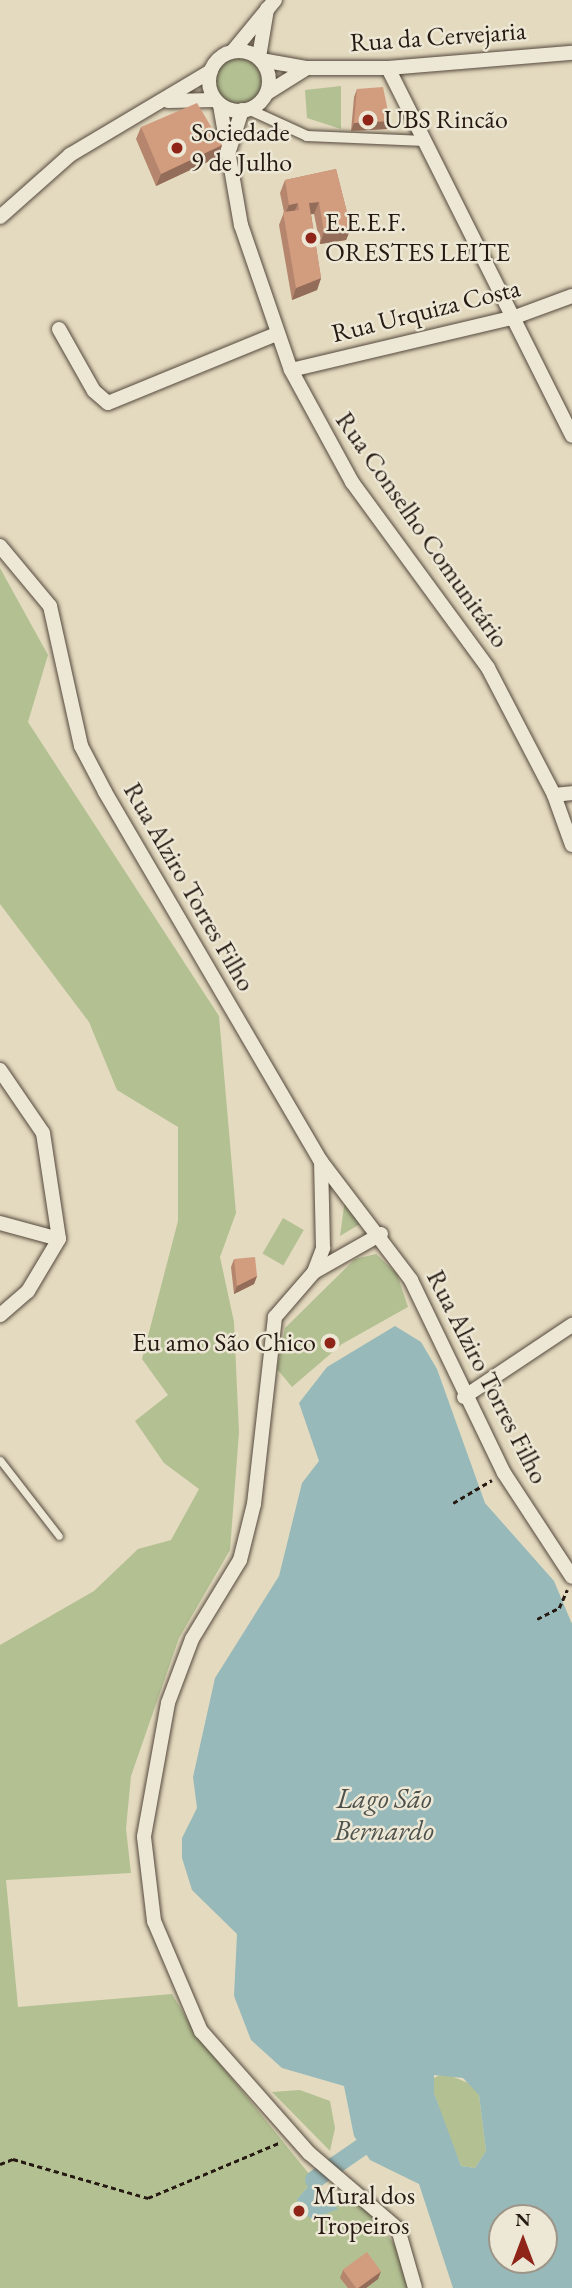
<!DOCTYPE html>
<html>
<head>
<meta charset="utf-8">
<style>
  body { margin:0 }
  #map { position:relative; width:572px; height:2288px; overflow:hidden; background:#e4dabf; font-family:"EB Garamond",serif }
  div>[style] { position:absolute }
  .green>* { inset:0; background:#b3c092; transform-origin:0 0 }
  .round { border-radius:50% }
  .water>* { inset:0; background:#97b9b9 }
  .canal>* { height:18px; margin:-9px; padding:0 9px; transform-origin:9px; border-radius:9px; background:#97b9b9 }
  .path>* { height:2.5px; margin-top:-1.25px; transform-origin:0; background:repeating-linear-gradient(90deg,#251912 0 5px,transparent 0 8.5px) }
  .roads { filter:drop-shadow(0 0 2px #55493d) drop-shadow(0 0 2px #55493d) }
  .service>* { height:7px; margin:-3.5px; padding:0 3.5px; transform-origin:3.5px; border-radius:3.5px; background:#ede7d5 }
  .pedestrian>* { height:10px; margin:-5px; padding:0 5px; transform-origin:5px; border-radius:5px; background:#ede7d5 }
  .minor>* { height:14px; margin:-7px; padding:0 7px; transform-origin:7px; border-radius:7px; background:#ede7d5 }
  .minor>.ring { margin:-7px; padding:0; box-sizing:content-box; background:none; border:14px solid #ede7d5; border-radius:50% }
  .wall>* { inset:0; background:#b5866d }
  .shaded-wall>* { inset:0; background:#936d59 }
  .building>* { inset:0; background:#d29c7f; transform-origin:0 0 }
  .dots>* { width:19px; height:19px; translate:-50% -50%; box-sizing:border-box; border:4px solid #ede7d5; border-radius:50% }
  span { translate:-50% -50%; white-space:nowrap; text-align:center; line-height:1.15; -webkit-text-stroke:5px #ede7d5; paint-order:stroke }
  .street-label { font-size:26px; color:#251912 }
  .poi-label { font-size:26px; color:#251912 }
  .left { translate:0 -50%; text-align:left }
  .right { translate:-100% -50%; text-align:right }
  .water-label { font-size:28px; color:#4d514c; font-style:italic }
  .north { position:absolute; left:488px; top:2204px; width:70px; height:70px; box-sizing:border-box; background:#ede7d5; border:2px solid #9d9587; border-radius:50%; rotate:0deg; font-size:19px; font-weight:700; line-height:28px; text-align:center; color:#251912 }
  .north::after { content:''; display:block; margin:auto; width:24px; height:32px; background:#8f2418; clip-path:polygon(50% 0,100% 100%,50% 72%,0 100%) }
</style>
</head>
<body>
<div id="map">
  <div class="green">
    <div class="round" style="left:215px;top:56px;width:48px;height:48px"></div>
    <div style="clip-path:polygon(341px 86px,341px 129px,307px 118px,305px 90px)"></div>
    <div style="clip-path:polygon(0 568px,48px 655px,28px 722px,219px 1016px,236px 1213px,220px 1257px,234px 1322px,239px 1432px,230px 1550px,179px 1638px,131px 1776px,126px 1829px,131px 1873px,6px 1880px,18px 2007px,172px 1994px,196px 2034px,314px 2180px,297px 2199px,311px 2218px,351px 2197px,370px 2210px,396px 2247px,408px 2288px,0 2288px,0 1645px,94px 1591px,138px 1549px,171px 1540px,199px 1489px,164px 1463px,135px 1421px,168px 1395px,142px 1359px,178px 1221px,178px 1127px,117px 1090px,89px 1022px,0 904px)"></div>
    <div style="clip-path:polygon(345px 1199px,360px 1224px,340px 1236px)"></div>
    <div style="left:283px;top:1218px;width:24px;height:41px;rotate:30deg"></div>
    <div style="clip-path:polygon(376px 1254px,397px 1274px,408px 1307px,342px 1344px,292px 1387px,277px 1369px,285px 1328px,355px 1259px)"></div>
    <div style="clip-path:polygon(444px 2073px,473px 2085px,479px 2095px,486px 2151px,475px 2168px,461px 2166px,442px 2118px,430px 2080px)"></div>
    <div style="clip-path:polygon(300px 2090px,330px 2101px,335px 2128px,330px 2151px,272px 2092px)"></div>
  </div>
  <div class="water">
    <div style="clip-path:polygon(evenodd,395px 1326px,421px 1342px,437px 1369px,485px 1503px,554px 1581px,572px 1624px,572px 2288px,453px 2288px,419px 2184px,370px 2160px,354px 2136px,344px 2086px,282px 2068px,251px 2040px,234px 1996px,237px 1934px,192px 1890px,182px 1858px,182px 1838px,197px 1808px,193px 1777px,215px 1678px,279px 1576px,302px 1483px,319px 1461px,299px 1403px,327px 1367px,395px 1326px,434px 2075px,463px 2078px,479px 2095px,486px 2151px,475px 2168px,461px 2166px,434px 2093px,434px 2075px,395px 1326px,544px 2218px,544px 2260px,502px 2260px,502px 2218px,544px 2218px)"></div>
    <div style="clip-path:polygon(314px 2180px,338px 2209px,312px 2219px,299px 2211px,297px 2199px)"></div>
  </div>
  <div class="canal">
    <div style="left:314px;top:2180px;width:58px;rotate:-34.5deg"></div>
  </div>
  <div class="path">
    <div style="left:453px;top:1503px;width:45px;rotate:-30.5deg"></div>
    <div style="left:537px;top:1619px;width:25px;rotate:-27deg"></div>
    <div style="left:559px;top:1608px;width:20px;rotate:-66deg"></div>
    <div style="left:0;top:2164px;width:14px;rotate:-21deg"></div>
    <div style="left:13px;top:2159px;width:141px;rotate:16.1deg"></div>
    <div style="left:148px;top:2198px;width:142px;rotate:-22.8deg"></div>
  </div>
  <div class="roads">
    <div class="service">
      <div style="left:0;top:1460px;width:96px;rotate:52.2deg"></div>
    </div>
    <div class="pedestrian">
      <div style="left:248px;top:109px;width:65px;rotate:24.6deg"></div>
      <div style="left:307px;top:136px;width:118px;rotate:2.4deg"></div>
    </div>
    <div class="minor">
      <div style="left:233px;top:51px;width:66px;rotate:-50.5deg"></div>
      <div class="ring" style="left:209px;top:51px;width:46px;height:46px"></div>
      <div style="left:259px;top:57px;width:49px;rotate:-80.5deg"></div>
      <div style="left:261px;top:60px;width:47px;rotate:9.9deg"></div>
      <div style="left:307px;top:68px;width:81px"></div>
      <div style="left:388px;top:68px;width:185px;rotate:-4.7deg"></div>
      <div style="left:388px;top:68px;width:411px;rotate:63.4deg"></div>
      <div style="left:267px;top:93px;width:47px;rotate:-32deg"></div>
      <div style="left:168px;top:101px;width:47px;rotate:-1.2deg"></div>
      <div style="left:220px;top:105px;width:122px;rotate:80.1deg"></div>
      <div style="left:241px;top:225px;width:153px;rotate:71deg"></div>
      <div style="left:291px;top:370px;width:128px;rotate:61.4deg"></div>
      <div style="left:352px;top:482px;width:230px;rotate:53.8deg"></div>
      <div style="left:488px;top:668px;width:143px;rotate:62.5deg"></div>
      <div style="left:554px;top:795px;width:53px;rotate:70.2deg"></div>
      <div style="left:229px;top:151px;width:43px;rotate:-72.4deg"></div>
      <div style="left:0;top:217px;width:94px;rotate:-41.5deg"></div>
      <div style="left:70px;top:155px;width:164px;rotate:-30.8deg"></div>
      <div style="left:59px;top:329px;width:71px;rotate:60.6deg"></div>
      <div style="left:94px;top:391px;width:18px;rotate:41deg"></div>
      <div style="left:108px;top:403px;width:182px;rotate:-22.3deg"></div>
      <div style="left:291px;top:370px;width:230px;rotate:-13.3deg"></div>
      <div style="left:515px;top:317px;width:61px;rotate:-20.2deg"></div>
      <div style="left:0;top:546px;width:78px;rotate:50.2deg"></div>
      <div style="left:50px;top:606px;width:143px;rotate:77.5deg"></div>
      <div style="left:81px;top:746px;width:52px;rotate:62.4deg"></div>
      <div style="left:105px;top:792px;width:426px;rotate:59.7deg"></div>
      <div style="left:320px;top:1160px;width:151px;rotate:52.8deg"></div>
      <div style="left:411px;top:1280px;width:214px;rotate:64.3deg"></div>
      <div style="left:504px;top:1473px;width:124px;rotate:56.8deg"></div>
      <div style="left:554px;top:795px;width:18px;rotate:-6deg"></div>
      <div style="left:0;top:1070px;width:76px;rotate:55.7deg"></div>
      <div style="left:43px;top:1133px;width:107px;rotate:81.4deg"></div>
      <div style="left:59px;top:1239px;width:61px;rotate:120.8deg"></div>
      <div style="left:28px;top:1291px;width:37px;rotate:139deg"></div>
      <div style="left:0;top:1223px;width:61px;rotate:15.2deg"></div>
      <div style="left:381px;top:1234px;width:77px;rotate:150.4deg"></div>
      <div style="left:314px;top:1272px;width:60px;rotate:130.9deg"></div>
      <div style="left:275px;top:1317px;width:188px;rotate:96.4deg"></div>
      <div style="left:254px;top:1504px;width:58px;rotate:104deg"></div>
      <div style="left:240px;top:1560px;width:92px;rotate:121.3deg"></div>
      <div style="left:192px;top:1639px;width:68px;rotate:110.6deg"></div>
      <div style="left:168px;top:1703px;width:136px;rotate:100.2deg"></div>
      <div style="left:144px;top:1837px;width:85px;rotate:83.2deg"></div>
      <div style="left:154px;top:1921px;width:120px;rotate:66.9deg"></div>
      <div style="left:201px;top:2031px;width:163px;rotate:48.5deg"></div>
      <div style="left:309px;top:2153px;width:117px;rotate:40.5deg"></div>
      <div style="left:398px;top:2229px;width:61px;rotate:73.9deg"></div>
      <div style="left:314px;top:1272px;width:26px;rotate:-69deg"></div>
      <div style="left:323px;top:1248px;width:87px;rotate:-91.3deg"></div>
      <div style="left:464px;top:1397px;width:130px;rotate:-33.7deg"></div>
    </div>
  </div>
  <div class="wall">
    <div style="clip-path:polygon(357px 89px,390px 121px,387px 129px,351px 131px,354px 97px)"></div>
    <div style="clip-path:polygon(141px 127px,222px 145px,218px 157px,156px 186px,136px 139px)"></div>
    <div style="clip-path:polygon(336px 169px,351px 228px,346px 240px,320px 244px,314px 214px,311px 214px,321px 278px,317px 290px,292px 300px,279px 225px,284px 212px,280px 193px,285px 180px)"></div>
    <div style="clip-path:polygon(234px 1259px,257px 1276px,254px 1284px,234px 1294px,231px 1267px)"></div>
    <div style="clip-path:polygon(343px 2270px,381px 2271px,378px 2279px,366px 2288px,348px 2288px,340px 2278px)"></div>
  </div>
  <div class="shaded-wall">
    <div style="clip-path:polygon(390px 121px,387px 129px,351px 131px,354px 123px)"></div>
    <div style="clip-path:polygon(222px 145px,218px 157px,156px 186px,161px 174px)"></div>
    <div style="clip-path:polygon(319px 202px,314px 214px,305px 215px,309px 203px)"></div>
    <div style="clip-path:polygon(298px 203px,293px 215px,284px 217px,289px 205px)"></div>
    <div style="clip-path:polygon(351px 228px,346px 240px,320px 244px,324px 232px)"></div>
    <div style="clip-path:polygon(321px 278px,317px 290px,292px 300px,296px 288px)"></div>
    <div style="clip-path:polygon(257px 1276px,254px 1284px,234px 1294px,237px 1286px)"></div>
    <div style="clip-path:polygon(381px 2271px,378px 2279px,366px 2288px,358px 2288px)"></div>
  </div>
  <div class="building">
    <div style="clip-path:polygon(383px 87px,390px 121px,354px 123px,357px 89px)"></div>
    <div style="clip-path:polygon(197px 103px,222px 145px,161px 174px,141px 127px)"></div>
    <div style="clip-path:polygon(336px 169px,351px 228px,324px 232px,319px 202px,309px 203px,321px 278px,296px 288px,283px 212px,299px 210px,298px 203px,289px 205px,285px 180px)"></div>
    <div style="clip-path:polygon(255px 1257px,257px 1276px,237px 1286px,234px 1259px)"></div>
    <div style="left:367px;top:2252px;width:24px;height:30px;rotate:54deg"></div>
  </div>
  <div class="dots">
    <div style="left:368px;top:120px;background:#8f2418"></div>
    <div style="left:177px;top:148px;background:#8f2418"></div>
    <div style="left:311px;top:238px;background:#8f2418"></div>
    <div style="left:330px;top:1343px;background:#8f2418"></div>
    <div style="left:299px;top:2211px;background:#8f2418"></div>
  </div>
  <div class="street-label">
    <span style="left:438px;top:37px;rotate:-4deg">Rua da Cervejaria</span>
    <span style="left:426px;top:311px;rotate:-14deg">Rua Urquiza Costa</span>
    <span style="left:422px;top:530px;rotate:55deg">Rua Conselho Comunitário</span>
    <span style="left:189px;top:887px;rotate:60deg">Rua Alziro Torres Filho</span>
    <span style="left:487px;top:1377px;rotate:63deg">Rua Alziro Torres Filho</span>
  </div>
  <div class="poi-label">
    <span class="left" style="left:384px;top:120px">UBS Rincão</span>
    <span class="left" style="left:191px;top:148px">Sociedade<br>9 de Julho</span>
    <span class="left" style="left:325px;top:238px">E.E.E.F.<br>ORESTES LEITE</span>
    <span class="right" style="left:316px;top:1343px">Eu amo São Chico</span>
    <span class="left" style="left:313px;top:2211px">Mural dos<br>Tropeiros</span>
  </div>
  <div class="water-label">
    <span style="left:384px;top:1814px">Lago São<br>Bernardo</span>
  </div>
  <div class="north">N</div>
</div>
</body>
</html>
